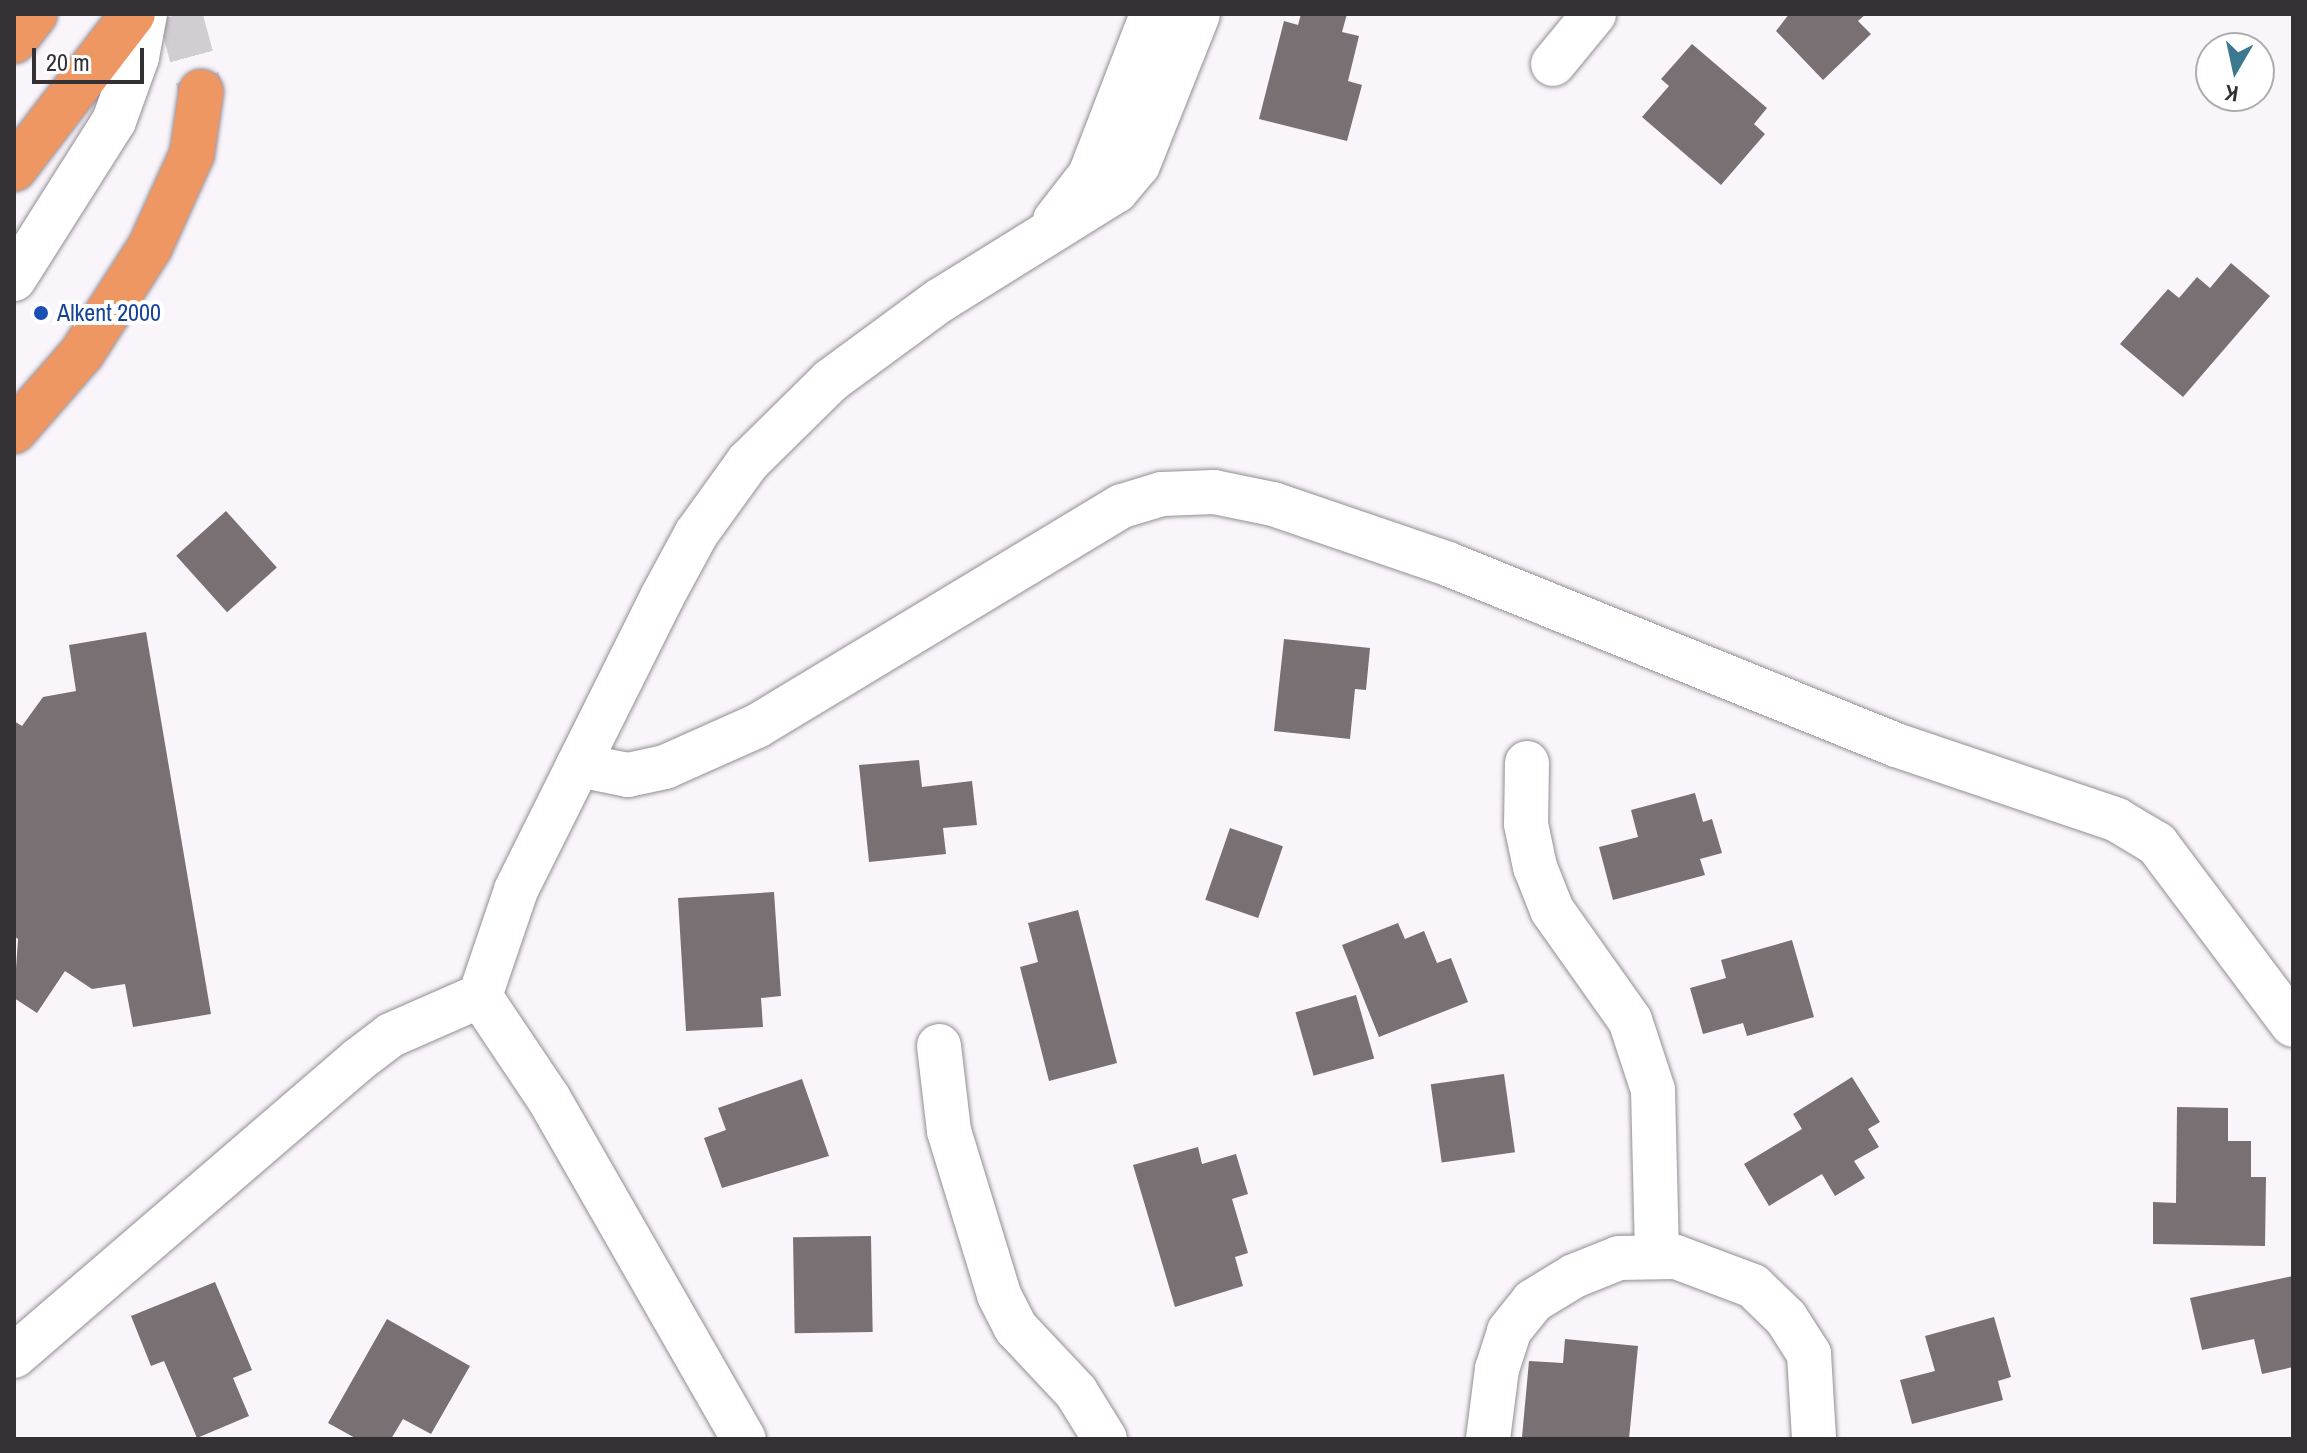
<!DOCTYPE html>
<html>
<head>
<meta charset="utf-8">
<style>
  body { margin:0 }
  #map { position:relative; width:2307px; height:1453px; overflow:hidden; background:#faf4fb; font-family:"Archivo Narrow",sans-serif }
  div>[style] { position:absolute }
  .building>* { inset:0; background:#797073; transform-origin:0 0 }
  .highway-tunnel>* { height:44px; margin-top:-22px; transform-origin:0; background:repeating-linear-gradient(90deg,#d2cdd3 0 44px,transparent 0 66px) }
  .roads { filter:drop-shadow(0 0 2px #948e94) drop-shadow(0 0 2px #948e94) }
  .minor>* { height:44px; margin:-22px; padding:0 22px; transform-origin:22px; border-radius:22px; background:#fff }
  .highway>* { height:44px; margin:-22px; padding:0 22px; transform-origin:22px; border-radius:22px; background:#ef9762 }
  .dots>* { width:22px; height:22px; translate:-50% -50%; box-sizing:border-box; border:4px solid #fff; border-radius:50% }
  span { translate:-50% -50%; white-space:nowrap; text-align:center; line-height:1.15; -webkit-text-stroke:8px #fff; paint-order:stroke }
  .transit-label { font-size:24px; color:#164399 }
  .left { translate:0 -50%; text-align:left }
  .frame { position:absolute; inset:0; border:16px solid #343134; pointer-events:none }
  .north { position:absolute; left:2195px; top:32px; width:80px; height:80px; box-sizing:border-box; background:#fff; border:2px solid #aeadae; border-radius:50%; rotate:189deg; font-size:22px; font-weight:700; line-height:32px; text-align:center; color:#343134 }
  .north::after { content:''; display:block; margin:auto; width:28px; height:36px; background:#3c788f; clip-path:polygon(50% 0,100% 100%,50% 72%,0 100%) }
  .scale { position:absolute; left:32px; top:48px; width:112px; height:36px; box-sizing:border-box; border:4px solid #343134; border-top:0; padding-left:10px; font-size:24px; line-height:28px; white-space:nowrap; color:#343134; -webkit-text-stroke:6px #fff; paint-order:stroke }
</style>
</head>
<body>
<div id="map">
  <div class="building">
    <div style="clip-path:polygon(1301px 14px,1347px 14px,1342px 32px,1359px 36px,1348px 81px,1362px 85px,1347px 141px,1259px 119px,1284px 21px,1298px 25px)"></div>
    <div style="clip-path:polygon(1789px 14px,1866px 14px,1858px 21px,1871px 34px,1823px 80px,1776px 31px)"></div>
    <div style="clip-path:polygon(1692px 44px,1767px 108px,1754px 124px,1765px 134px,1721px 185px,1642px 117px,1669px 86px,1661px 79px)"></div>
    <div style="clip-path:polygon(2231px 263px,2270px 296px,2183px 397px,2120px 344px,2168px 289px,2179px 298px,2197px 277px,2210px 288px)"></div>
    <div style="left:226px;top:511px;width:76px;height:67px;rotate:48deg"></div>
    <div style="clip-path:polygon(146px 632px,211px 1014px,133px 1027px,125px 984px,92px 989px,65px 971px,37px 1013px,14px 998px,18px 939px,14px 936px,14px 721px,22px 726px,43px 697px,76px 691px,69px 645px)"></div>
    <div style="clip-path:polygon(1284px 639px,1370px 648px,1366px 690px,1355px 689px,1350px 739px,1274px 731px)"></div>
    <div style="clip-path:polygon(919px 760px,922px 787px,972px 781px,977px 825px,943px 828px,946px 854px,869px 862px,859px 765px)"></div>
    <div style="clip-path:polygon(1695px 793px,1703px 822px,1712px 819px,1722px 853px,1700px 859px,1705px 875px,1613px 900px,1599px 847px,1638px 837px,1631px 810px)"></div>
    <div style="left:1230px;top:828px;width:56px;height:76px;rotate:19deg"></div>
    <div style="clip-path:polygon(774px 892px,781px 996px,761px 998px,763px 1027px,686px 1031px,678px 898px)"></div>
    <div style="clip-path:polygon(1078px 910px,1117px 1063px,1049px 1081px,1020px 967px,1038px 962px,1028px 923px)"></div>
    <div style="clip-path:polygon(1398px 923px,1405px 939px,1424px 931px,1437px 963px,1451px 958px,1468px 1002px,1379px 1037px,1342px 945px)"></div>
    <div style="clip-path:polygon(1792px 940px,1814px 1017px,1747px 1036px,1743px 1023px,1703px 1034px,1690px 988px,1726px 978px,1721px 960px)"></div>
    <div style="left:1356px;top:995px;width:66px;height:63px;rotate:74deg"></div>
    <div style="left:1504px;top:1074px;width:79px;height:74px;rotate:82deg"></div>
    <div style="clip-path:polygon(1852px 1077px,1880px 1122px,1868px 1129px,1879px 1147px,1854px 1161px,1865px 1178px,1835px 1196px,1822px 1174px,1769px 1206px,1744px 1164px,1802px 1129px,1793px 1114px)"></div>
    <div style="clip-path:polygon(802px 1079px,829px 1156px,722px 1188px,704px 1138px,726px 1130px,718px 1108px)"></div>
    <div style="clip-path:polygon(2177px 1107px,2228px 1108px,2228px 1141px,2251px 1141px,2251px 1177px,2266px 1177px,2265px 1246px,2153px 1244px,2153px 1202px,2176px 1203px)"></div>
    <div style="clip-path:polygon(1198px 1147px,1202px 1164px,1236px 1154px,1248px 1194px,1232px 1199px,1248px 1253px,1235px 1257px,1243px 1286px,1175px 1307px,1133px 1165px)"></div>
    <div style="left:871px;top:1236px;width:96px;height:78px;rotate:89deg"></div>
    <div style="clip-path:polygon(2293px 1276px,2293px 1367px,2262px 1374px,2254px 1339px,2202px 1350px,2190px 1298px)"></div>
    <div style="clip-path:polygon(215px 1282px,252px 1370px,233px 1378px,249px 1416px,197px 1438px,164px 1361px,151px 1366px,131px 1316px)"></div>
    <div style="clip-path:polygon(1994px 1317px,2011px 1377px,1998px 1381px,2003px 1400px,1912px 1424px,1900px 1380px,1935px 1371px,1925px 1336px)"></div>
    <div style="clip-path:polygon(387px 1319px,470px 1366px,431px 1434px,403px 1419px,391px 1439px,357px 1439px,328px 1423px)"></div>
    <div style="clip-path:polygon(1565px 1339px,1638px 1346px,1629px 1439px,1522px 1437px,1529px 1361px,1563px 1363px)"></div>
  </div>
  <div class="highway-tunnel">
    <div style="left:180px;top:14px;width:81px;rotate:74.9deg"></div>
  </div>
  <div class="roads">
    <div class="minor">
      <div style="left:1553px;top:64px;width:65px;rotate:-50.6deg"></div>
      <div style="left:1055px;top:220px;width:57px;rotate:-52.1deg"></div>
      <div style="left:1090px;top:175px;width:173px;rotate:-68.9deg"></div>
      <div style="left:14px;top:279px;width:187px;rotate:-57.7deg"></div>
      <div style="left:114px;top:121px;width:68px;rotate:-70.2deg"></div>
      <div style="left:137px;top:57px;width:44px;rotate:-79.5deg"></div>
      <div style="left:1527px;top:763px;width:61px;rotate:90.9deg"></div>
      <div style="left:1526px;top:824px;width:44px;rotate:78.2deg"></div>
      <div style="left:1535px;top:867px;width:46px;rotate:68.4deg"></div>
      <div style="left:1552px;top:910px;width:135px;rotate:54.7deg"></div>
      <div style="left:1630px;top:1020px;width:74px;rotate:71.8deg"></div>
      <div style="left:1653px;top:1090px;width:167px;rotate:88.6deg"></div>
      <div style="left:578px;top:765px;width:51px;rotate:11.3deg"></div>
      <div style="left:628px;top:775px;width:38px;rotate:-12deg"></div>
      <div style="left:665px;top:767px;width:101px;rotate:-24deg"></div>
      <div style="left:757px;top:726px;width:426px;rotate:-31.1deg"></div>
      <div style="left:1122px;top:506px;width:42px;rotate:-16.7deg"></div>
      <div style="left:1162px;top:494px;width:52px;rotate:-2.2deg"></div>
      <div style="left:1214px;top:492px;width:60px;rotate:11.5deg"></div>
      <div style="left:1273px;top:504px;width:185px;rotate:18.9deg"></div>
      <div style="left:1448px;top:564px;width:483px;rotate:22deg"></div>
      <div style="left:1896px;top:745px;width:233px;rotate:18.7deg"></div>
      <div style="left:2117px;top:820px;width:47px;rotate:31deg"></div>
      <div style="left:2157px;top:844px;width:226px;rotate:53.1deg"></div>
      <div style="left:480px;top:996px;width:112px;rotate:-71.2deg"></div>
      <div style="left:516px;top:890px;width:327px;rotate:-63.5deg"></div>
      <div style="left:662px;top:597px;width:72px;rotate:-61.6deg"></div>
      <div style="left:696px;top:534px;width:89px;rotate:-54.2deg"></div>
      <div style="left:748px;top:462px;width:115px;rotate:-44.6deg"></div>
      <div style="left:830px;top:381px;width:135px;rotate:-36.3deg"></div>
      <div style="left:939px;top:301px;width:208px;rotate:-31.9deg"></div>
      <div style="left:1116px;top:191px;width:34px;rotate:-50deg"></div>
      <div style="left:1138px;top:165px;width:162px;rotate:-68.3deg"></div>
      <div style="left:480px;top:996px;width:124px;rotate:56.2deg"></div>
      <div style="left:549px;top:1099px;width:392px;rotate:60.2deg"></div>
      <div style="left:939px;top:1046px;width:86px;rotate:83.3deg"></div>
      <div style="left:949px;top:1131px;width:171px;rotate:73deg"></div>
      <div style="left:999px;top:1295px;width:37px;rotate:63deg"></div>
      <div style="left:1016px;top:1328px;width:88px;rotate:46.8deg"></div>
      <div style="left:1076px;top:1392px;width:55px;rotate:58.3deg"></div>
      <div style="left:14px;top:1356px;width:454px;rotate:-40.7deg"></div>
      <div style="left:358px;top:1060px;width:41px;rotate:-37.1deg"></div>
      <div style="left:391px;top:1035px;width:97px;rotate:-23.7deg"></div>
      <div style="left:1488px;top:1439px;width:71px;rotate:-82.7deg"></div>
      <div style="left:1497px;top:1369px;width:40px;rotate:-72deg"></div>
      <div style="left:1509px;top:1331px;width:38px;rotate:-51deg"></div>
      <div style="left:1533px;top:1301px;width:48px;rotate:-31.4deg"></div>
      <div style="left:1574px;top:1276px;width:48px;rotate:-21.8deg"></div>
      <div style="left:1619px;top:1258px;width:57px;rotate:-1deg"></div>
      <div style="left:1676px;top:1257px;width:82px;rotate:20.6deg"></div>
      <div style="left:1753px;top:1286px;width:46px;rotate:44.1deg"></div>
      <div style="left:1786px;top:1318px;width:43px;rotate:57.4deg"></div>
      <div style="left:1809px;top:1354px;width:85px;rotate:86.6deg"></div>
    </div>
    <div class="highway">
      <div style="left:14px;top:41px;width:34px;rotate:-52deg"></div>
      <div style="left:14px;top:169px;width:195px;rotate:-52.5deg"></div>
      <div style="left:14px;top:431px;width:103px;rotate:-48.9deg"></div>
      <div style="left:82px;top:353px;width:126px;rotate:-57.3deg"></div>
      <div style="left:150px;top:247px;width:102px;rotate:-65.7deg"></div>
      <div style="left:192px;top:154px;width:63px;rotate:-81.7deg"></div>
    </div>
  </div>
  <div class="dots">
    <div style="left:41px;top:313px;background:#1a4fb4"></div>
  </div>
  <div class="transit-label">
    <span class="left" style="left:57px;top:313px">Alkent 2000</span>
  </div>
  <div class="frame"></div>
  <div class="north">K</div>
  <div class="scale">20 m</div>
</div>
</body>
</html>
